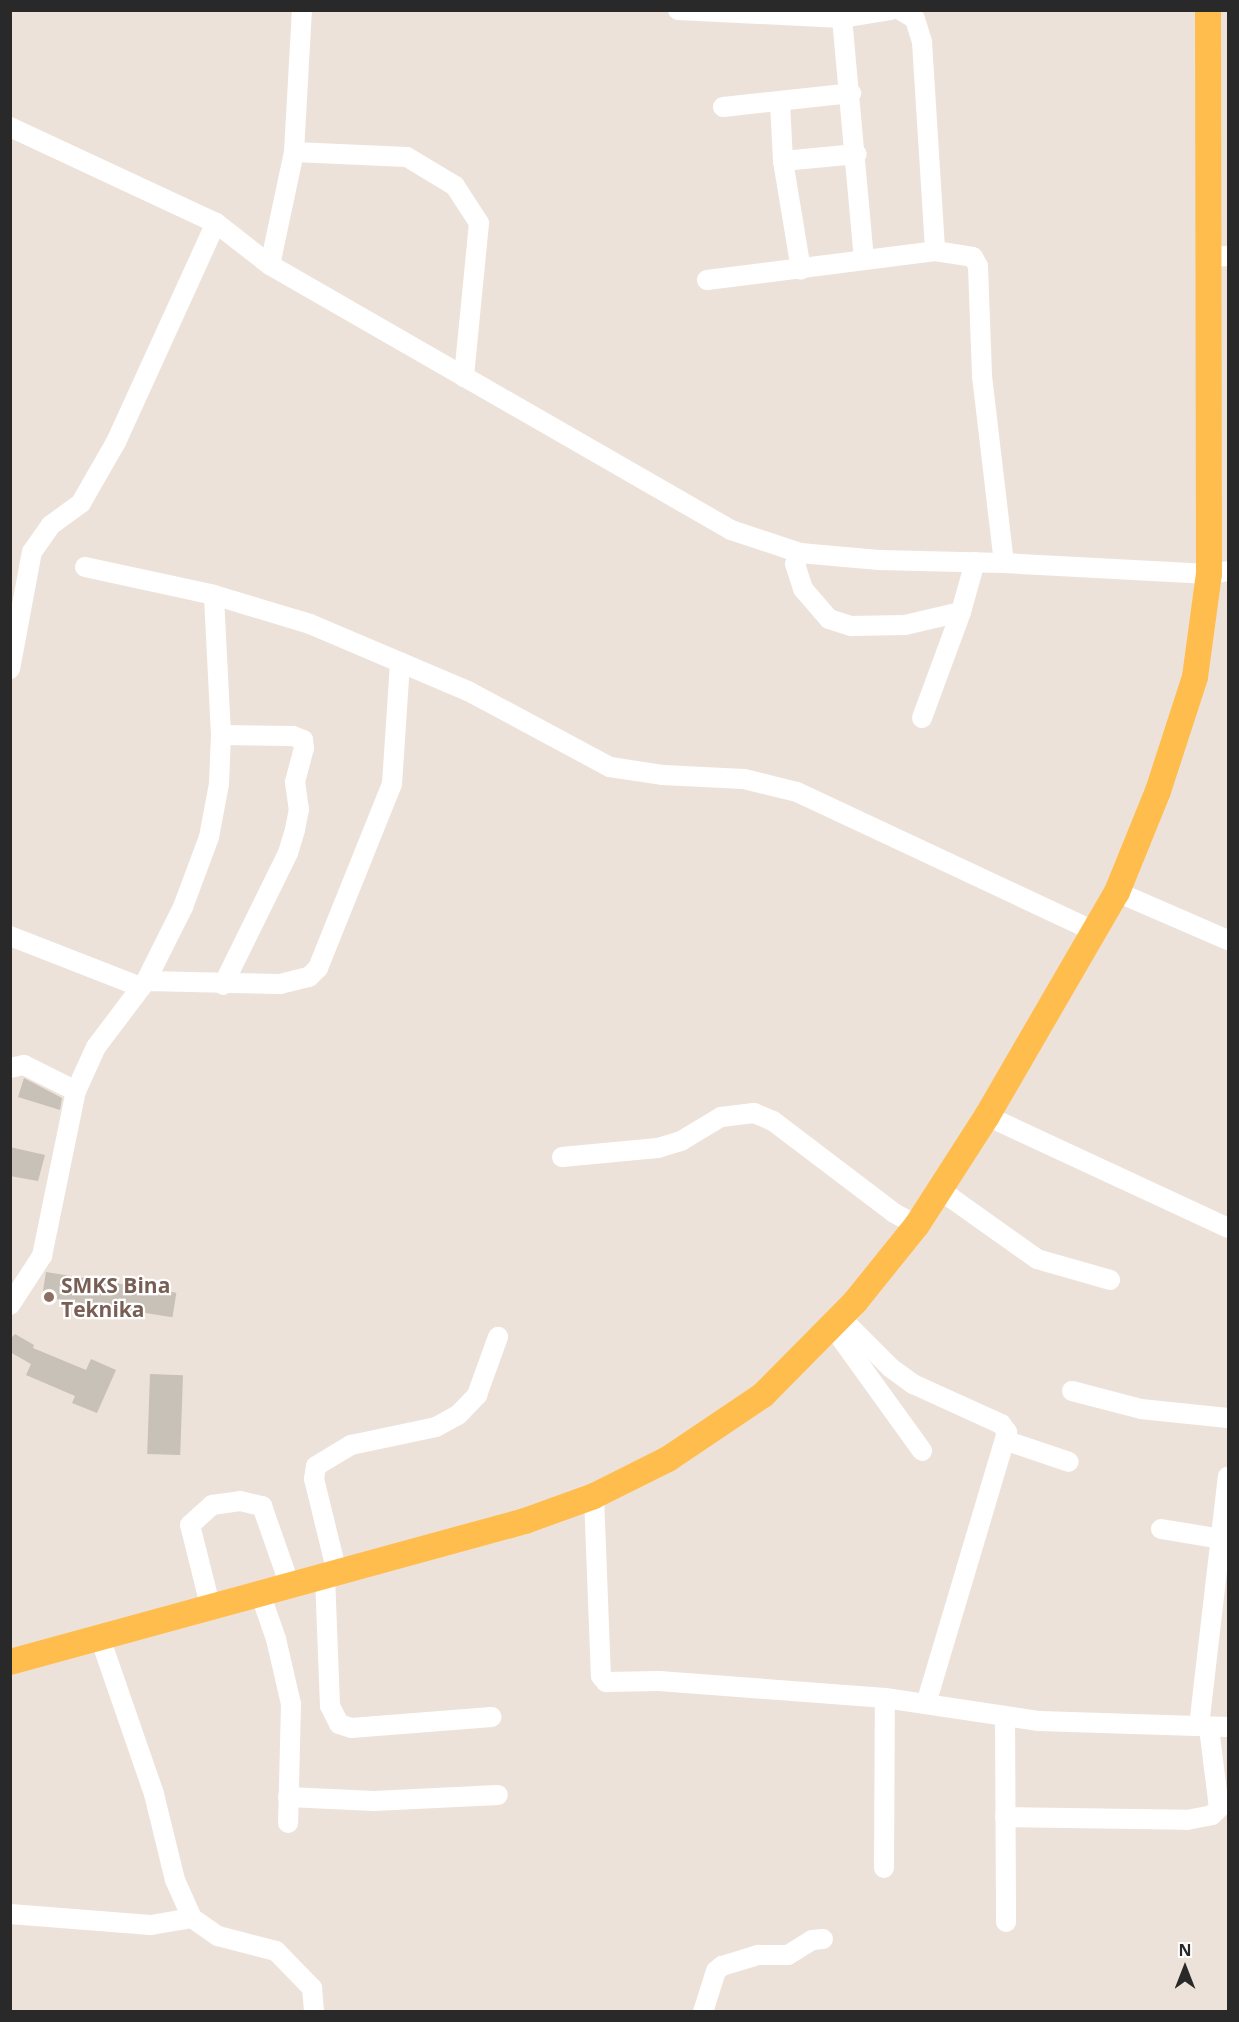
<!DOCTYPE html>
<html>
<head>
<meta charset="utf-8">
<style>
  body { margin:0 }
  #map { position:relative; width:1239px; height:2022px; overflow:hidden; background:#ede2d9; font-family:"Open Sans",sans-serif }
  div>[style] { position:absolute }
  .building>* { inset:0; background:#c7c1b8; transform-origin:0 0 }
  .minor>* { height:20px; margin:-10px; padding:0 10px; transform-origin:10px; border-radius:10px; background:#fff }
  .major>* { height:26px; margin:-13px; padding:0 13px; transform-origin:13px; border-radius:13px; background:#ffbd4d }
  .dots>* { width:16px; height:16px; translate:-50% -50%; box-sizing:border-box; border:3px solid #fff; border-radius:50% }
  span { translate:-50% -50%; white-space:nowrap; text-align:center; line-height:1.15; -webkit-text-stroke:4.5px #fff; paint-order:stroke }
  .education-label { font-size:21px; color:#785e54; font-weight:700 }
  .left { translate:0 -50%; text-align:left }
  .frame { position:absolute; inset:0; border:12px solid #292929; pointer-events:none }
  .north { position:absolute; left:1155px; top:1938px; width:60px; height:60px; -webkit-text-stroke:4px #fff; paint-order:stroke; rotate:0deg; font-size:16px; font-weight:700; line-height:24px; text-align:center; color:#292929 }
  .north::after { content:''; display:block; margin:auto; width:21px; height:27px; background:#292929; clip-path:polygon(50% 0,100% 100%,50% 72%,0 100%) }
</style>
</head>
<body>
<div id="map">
  <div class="building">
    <div style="clip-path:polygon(24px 1078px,62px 1098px,60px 1110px,18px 1097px)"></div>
    <div style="clip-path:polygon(10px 1147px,45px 1155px,38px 1181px,10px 1176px)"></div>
    <div style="left:46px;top:1272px;width:132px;height:25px;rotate:9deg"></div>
    <div style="clip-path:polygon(15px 1334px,34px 1345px,33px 1348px,86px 1370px,91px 1359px,116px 1370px,97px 1413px,72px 1403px,75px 1396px,26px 1375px,31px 1364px,10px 1352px,10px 1339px)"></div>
    <div style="left:150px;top:1374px;width:33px;height:80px;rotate:2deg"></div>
  </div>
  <div class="minor">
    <div style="left:678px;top:10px;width:164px;rotate:2.8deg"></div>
    <div style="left:842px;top:18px;width:50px;rotate:-9.3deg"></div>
    <div style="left:900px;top:10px;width:17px;rotate:31deg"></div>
    <div style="left:915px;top:19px;width:24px;rotate:73deg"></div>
    <div style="left:922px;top:42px;width:209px;rotate:86.4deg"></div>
    <div style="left:935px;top:251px;width:38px;rotate:9deg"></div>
    <div style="left:973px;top:257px;width:10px;rotate:61deg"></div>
    <div style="left:978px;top:266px;width:110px;rotate:87.9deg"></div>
    <div style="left:982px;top:376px;width:188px;rotate:83.3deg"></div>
    <div style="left:1004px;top:563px;width:205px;rotate:3.1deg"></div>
    <div style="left:1209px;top:574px;width:19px;rotate:-9deg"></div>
    <div style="left:842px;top:18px;width:242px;rotate:84.8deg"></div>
    <div style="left:780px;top:103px;width:58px;rotate:87deg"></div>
    <div style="left:783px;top:161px;width:110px;rotate:80.6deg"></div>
    <div style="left:723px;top:107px;width:129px;rotate:-6.2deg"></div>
    <div style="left:10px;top:127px;width:227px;rotate:25deg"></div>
    <div style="left:216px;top:223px;width:68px;rotate:37.9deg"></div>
    <div style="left:270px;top:265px;width:532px;rotate:29.89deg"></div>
    <div style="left:731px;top:530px;width:73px;rotate:18.4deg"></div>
    <div style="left:800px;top:553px;width:79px;rotate:5.1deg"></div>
    <div style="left:879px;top:560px;width:125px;rotate:1.4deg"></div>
    <div style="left:294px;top:152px;width:113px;rotate:2.5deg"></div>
    <div style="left:407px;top:157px;width:56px;rotate:31.1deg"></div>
    <div style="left:455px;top:186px;width:44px;rotate:57deg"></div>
    <div style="left:479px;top:223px;width:155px;rotate:95.6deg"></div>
    <div style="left:783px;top:161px;width:74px;rotate:-5.4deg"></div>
    <div style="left:1211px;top:257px;width:17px;rotate:-3deg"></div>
    <div style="left:270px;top:265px;width:116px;rotate:-78deg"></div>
    <div style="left:294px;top:152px;width:142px;rotate:-86.8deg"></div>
    <div style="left:707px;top:280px;width:230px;rotate:-7.2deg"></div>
    <div style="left:800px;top:553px;width:12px;rotate:114deg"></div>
    <div style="left:795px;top:564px;width:26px;rotate:72deg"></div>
    <div style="left:803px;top:589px;width:40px;rotate:49deg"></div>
    <div style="left:829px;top:619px;width:23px;rotate:18deg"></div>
    <div style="left:851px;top:626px;width:54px;rotate:-1.1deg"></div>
    <div style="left:905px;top:625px;width:57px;rotate:-13.1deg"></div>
    <div style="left:85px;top:567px;width:132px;rotate:12.2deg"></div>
    <div style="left:214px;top:595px;width:100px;rotate:16.8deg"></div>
    <div style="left:310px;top:624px;width:172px;rotate:23deg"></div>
    <div style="left:468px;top:691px;width:161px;rotate:28.2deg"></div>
    <div style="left:610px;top:767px;width:54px;rotate:8.6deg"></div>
    <div style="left:663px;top:775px;width:81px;rotate:2.8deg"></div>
    <div style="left:744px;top:779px;width:55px;rotate:13.8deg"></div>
    <div style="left:797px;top:792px;width:328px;rotate:25.1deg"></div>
    <div style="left:10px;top:669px;width:119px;rotate:-79.4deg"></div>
    <div style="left:32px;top:552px;width:33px;rotate:-55deg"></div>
    <div style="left:51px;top:525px;width:37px;rotate:-36deg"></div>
    <div style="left:81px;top:503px;width:70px;rotate:-60.2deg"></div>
    <div style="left:116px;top:442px;width:241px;rotate:-65.5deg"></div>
    <div style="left:922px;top:718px;width:113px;rotate:-69.8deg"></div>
    <div style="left:961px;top:612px;width:52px;rotate:-74.4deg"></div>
    <div style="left:221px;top:735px;width:72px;rotate:0.8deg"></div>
    <div style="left:293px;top:736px;width:11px;rotate:22deg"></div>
    <div style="left:303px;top:740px;width:8px;rotate:83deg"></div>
    <div style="left:304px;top:748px;width:35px;rotate:105deg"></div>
    <div style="left:295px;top:782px;width:27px;rotate:82deg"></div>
    <div style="left:299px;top:809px;width:21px;rotate:101deg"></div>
    <div style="left:295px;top:830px;width:24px;rotate:107deg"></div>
    <div style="left:288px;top:853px;width:147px;rotate:116.2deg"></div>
    <div style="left:1117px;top:892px;width:121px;rotate:23.4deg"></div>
    <div style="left:10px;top:936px;width:141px;rotate:21.3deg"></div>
    <div style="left:146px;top:981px;width:134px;rotate:1.3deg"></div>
    <div style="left:280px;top:984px;width:30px;rotate:-14deg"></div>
    <div style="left:309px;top:977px;width:13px;rotate:-45deg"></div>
    <div style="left:318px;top:968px;width:198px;rotate:-68.1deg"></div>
    <div style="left:392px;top:784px;width:122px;rotate:-86.2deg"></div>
    <div style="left:10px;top:1068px;width:14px;rotate:-12deg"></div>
    <div style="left:24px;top:1065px;width:58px;rotate:26.6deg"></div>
    <div style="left:987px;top:1116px;width:266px;rotate:24.9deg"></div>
    <div style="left:562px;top:1157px;width:96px;rotate:-5.4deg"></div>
    <div style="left:658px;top:1148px;width:24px;rotate:-17deg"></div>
    <div style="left:681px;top:1141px;width:47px;rotate:-31deg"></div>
    <div style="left:721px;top:1117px;width:33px;rotate:-7deg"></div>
    <div style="left:754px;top:1113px;width:21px;rotate:23deg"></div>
    <div style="left:773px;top:1121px;width:152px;rotate:37.2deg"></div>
    <div style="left:894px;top:1213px;width:26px;rotate:28deg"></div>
    <div style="left:940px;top:1190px;width:119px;rotate:35.4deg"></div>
    <div style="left:1037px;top:1259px;width:76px;rotate:16deg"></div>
    <div style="left:10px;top:1305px;width:59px;rotate:-56.9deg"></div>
    <div style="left:42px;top:1256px;width:168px;rotate:-78.4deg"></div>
    <div style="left:76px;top:1091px;width:48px;rotate:-65.6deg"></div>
    <div style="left:96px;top:1047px;width:83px;rotate:-52.9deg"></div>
    <div style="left:146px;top:981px;width:83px;rotate:-63.4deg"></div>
    <div style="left:183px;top:907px;width:75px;rotate:-69.6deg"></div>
    <div style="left:209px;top:837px;width:54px;rotate:-79.3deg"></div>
    <div style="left:219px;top:784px;width:49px;rotate:-87.7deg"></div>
    <div style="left:221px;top:735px;width:140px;rotate:-92.9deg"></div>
    <div style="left:841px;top:1318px;width:71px;rotate:45deg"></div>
    <div style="left:891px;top:1368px;width:27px;rotate:36deg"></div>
    <div style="left:913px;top:1384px;width:97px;rotate:24.4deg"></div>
    <div style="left:1001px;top:1424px;width:10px;rotate:53deg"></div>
    <div style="left:1007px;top:1432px;width:283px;rotate:106.6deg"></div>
    <div style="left:832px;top:1326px;width:154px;rotate:54.2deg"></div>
    <div style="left:1072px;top:1391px;width:71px;rotate:14.6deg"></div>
    <div style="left:1141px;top:1409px;width:87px;rotate:5.9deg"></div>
    <div style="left:1007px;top:1441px;width:65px;rotate:18.7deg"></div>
    <div style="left:594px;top:1496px;width:180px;rotate:87.8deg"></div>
    <div style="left:601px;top:1676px;width:8px;rotate:50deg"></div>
    <div style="left:606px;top:1682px;width:53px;rotate:-1.1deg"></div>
    <div style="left:659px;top:1681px;width:227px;rotate:4.3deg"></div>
    <div style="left:885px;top:1698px;width:156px;rotate:8.5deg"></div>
    <div style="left:1039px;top:1721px;width:189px;rotate:1.8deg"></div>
    <div style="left:1161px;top:1529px;width:62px;rotate:9.3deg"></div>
    <div style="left:337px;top:1573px;width:97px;rotate:-103.7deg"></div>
    <div style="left:314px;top:1479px;width:13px;rotate:-81deg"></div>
    <div style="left:316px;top:1466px;width:41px;rotate:-31deg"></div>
    <div style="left:351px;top:1445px;width:87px;rotate:-12deg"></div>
    <div style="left:436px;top:1427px;width:25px;rotate:-29deg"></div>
    <div style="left:458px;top:1415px;width:28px;rotate:-46deg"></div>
    <div style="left:477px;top:1395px;width:62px;rotate:-70.1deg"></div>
    <div style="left:325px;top:1576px;width:130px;rotate:87.8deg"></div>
    <div style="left:330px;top:1706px;width:20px;rotate:63deg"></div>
    <div style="left:339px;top:1724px;width:13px;rotate:18deg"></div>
    <div style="left:351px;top:1728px;width:141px;rotate:-4.5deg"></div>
    <div style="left:260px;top:1593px;width:49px;rotate:70.8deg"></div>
    <div style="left:276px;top:1639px;width:67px;rotate:77deg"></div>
    <div style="left:291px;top:1704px;width:119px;rotate:91.4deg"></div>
    <div style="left:210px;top:1605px;width:82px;rotate:-104deg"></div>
    <div style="left:190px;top:1525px;width:30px;rotate:-42deg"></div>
    <div style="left:212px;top:1505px;width:28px;rotate:-8deg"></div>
    <div style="left:240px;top:1501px;width:23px;rotate:13deg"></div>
    <div style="left:262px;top:1506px;width:82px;rotate:70.7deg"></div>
    <div style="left:99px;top:1635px;width:168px;rotate:70.9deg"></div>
    <div style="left:154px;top:1794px;width:89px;rotate:76.3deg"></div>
    <div style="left:175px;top:1880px;width:42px;rotate:65.9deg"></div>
    <div style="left:192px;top:1918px;width:32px;rotate:35deg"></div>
    <div style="left:218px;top:1936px;width:60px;rotate:14.5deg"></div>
    <div style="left:276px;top:1951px;width:52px;rotate:45.8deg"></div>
    <div style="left:312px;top:1988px;width:24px;rotate:85deg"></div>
    <div style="left:1005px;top:1717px;width:205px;rotate:89.7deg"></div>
    <div style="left:1199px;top:1726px;width:251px;rotate:-83.4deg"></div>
    <div style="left:288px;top:1797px;width:86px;rotate:2.7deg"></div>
    <div style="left:374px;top:1801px;width:124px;rotate:-2.8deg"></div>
    <div style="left:1005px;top:1817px;width:182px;rotate:0.9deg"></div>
    <div style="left:1187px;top:1820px;width:25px;rotate:-11deg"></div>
    <div style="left:1212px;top:1815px;width:10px;rotate:-45deg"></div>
    <div style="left:1219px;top:1808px;width:81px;rotate:-97.1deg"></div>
    <div style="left:884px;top:1868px;width:170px;rotate:-89.7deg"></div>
    <div style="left:10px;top:1914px;width:141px;rotate:4.5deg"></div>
    <div style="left:151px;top:1925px;width:42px;rotate:-9.7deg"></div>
    <div style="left:703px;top:2012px;width:43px;rotate:-72.4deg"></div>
    <div style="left:716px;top:1971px;width:8px;rotate:-40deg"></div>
    <div style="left:722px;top:1966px;width:38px;rotate:-17deg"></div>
    <div style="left:758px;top:1955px;width:30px"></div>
    <div style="left:788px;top:1955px;width:28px;rotate:-32deg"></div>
    <div style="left:812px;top:1940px;width:11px;rotate:-5deg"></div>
  </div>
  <div class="major">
    <div style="left:10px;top:1662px;width:534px;rotate:-15.31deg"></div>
    <div style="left:525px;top:1521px;width:73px;rotate:-19.9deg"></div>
    <div style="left:594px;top:1496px;width:83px;rotate:-26.6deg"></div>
    <div style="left:668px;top:1459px;width:115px;rotate:-34deg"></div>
    <div style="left:763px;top:1395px;width:131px;rotate:-45.3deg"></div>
    <div style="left:855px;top:1302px;width:99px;rotate:-51.2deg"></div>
    <div style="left:917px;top:1225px;width:130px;rotate:-57.3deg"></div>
    <div style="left:987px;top:1116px;width:259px;rotate:-59.9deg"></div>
    <div style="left:1117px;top:892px;width:109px;rotate:-67.9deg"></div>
    <div style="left:1158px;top:791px;width:120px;rotate:-72deg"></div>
    <div style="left:1195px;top:677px;width:104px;rotate:-82.3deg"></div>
    <div style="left:1209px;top:574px;width:564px;rotate:-90.1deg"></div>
  </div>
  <div class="dots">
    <div style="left:49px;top:1297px;background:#8d6e63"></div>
  </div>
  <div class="education-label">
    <span class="left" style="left:61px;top:1297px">SMKS Bina<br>Teknika</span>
  </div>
  <div class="frame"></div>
  <div class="north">N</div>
</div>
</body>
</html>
